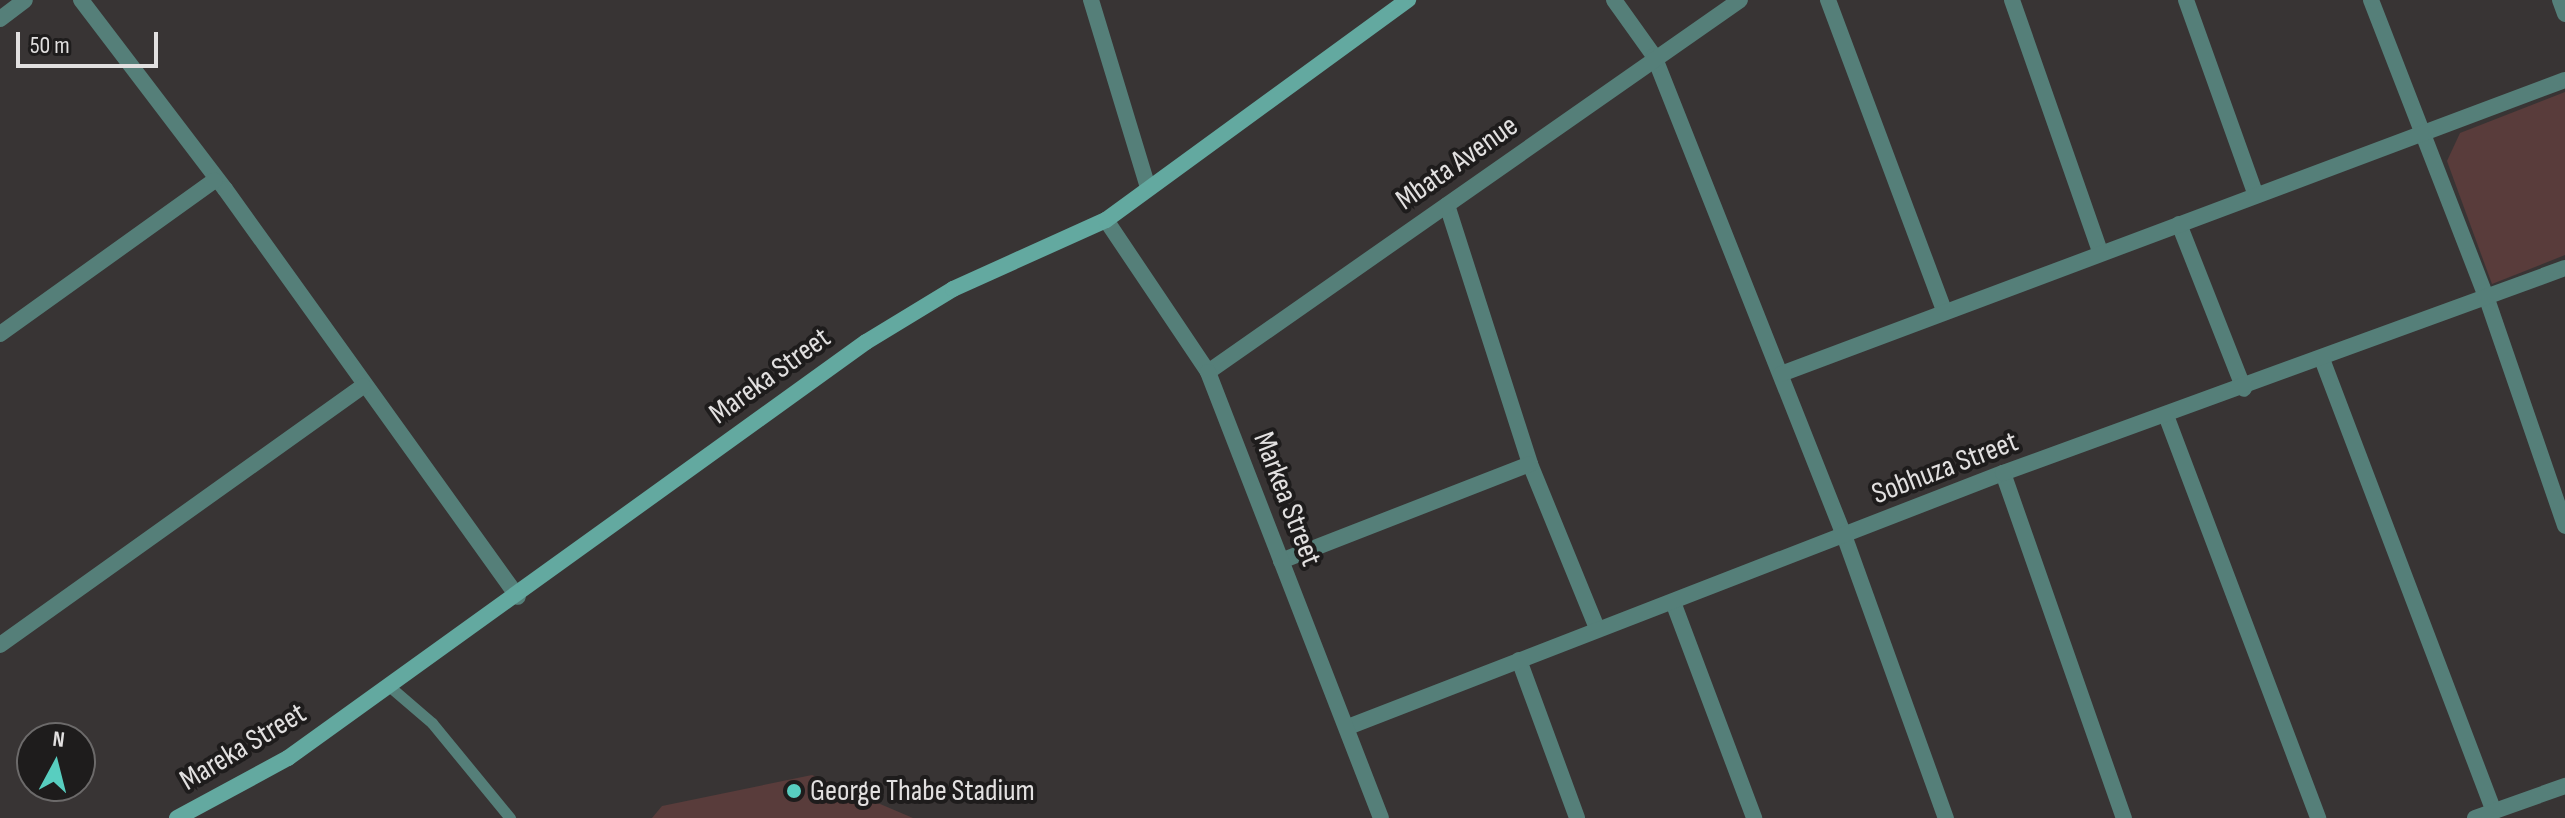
<!DOCTYPE html>
<html>
<head>
<meta charset="utf-8">
<style>
  body { margin:0 }
  #map { position:relative; width:2565px; height:818px; overflow:hidden; background:#383434; font-family:"Sofia Sans Condensed",sans-serif }
  div>[style] { position:absolute }
  .green>* { inset:0; background:#593c3b }
  .service>* { height:11px; margin:-5.5px; padding:0 5.5px; transform-origin:5.5px; border-radius:5.5px; background:#557f79 }
  .minor>* { height:16px; margin:-8px; padding:0 8px; transform-origin:8px; border-radius:8px; background:#557f79 }
  .tertiary>* { height:16px; margin:-8px; padding:0 8px; transform-origin:8px; border-radius:8px; background:#557f79 }
  .secondary>* { height:16px; margin:-8px; padding:0 8px; transform-origin:8px; border-radius:8px; background:#63a9a0 }
  .dots>* { width:22px; height:22px; translate:-50% -50%; box-sizing:border-box; border:4px solid #1e1c1c; border-radius:50% }
  span { translate:-50% -50%; white-space:nowrap; text-align:center; line-height:1.15; -webkit-text-stroke:8px #1e1c1c; paint-order:stroke }
  .street-label { font-size:30px; color:#e2e0e0 }
  .poi-label { font-size:30px; color:#e2e0e0 }
  .left { translate:0 -50%; text-align:left }
  .north { position:absolute; left:16px; top:722px; width:80px; height:80px; box-sizing:border-box; background:#1e1c1c; border:2px solid #6c6a6a; border-radius:50%; rotate:7deg; font-size:22px; font-weight:700; line-height:32px; text-align:center; color:#e2e0e0 }
  .north::after { content:''; display:block; margin:auto; width:28px; height:36px; background:#58cec0; clip-path:polygon(50% 0,100% 100%,50% 72%,0 100%) }
  .scale { position:absolute; left:16px; top:32px; width:142px; height:36px; box-sizing:border-box; border:4px solid #e2e0e0; border-top:0; padding-left:10px; font-size:24px; line-height:28px; white-space:nowrap; color:#e2e0e0; -webkit-text-stroke:6px #1e1c1c; paint-order:stroke }
</style>
</head>
<body>
<div id="map">
  <div class="green">
    <div style="clip-path:polygon(2565px 92px,2565px 255px,2492px 284px,2447px 161px,2460px 133px)"></div>
    <div style="clip-path:polygon(812px 775px,913px 818px,652px 818px,662px 806px)"></div>
  </div>
  <div class="service">
    <div style="left:389px;top:686px;width:57px;rotate:40.7deg"></div>
    <div style="left:432px;top:723px;width:123px;rotate:50.6deg"></div>
  </div>
  <div class="minor">
    <div style="left:81px;top:0;width:238px;rotate:52.7deg"></div>
    <div style="left:225px;top:189px;width:502px;rotate:54.32deg"></div>
    <div style="left:1091px;top:0;width:196px;rotate:73.1deg"></div>
    <div style="left:1614px;top:0;width:69px;rotate:54.5deg"></div>
    <div style="left:1654px;top:56px;width:518px;rotate:68.38deg"></div>
    <div style="left:1845px;top:538px;width:298px;rotate:70.2deg"></div>
    <div style="left:1828px;top:0;width:329px;rotate:69.5deg"></div>
    <div style="left:2012px;top:0;width:266px;rotate:70.7deg"></div>
    <div style="left:2186px;top:0;width:205px;rotate:70.3deg"></div>
    <div style="left:2371px;top:0;width:321px;rotate:68.8deg"></div>
    <div style="left:2487px;top:299px;width:240px;rotate:71deg"></div>
    <div style="left:2560px;top:0;width:15px;rotate:70deg"></div>
    <div style="left:0;top:19px;width:31px;rotate:-37deg"></div>
    <div style="left:1447px;top:205px;width:272px;rotate:72.2deg"></div>
    <div style="left:1530px;top:464px;width:177px;rotate:67.8deg"></div>
    <div style="left:2179px;top:224px;width:177px;rotate:68.5deg"></div>
    <div style="left:0;top:334px;width:264px;rotate:-35.6deg"></div>
    <div style="left:2322px;top:359px;width:484px;rotate:69.2deg"></div>
    <div style="left:1208px;top:372px;width:649px;rotate:-34.96deg"></div>
    <div style="left:1781px;top:374px;width:837px;rotate:-20.56deg"></div>
    <div style="left:2167px;top:418px;width:428px;rotate:69.3deg"></div>
    <div style="left:2003px;top:473px;width:366px;rotate:70.7deg"></div>
    <div style="left:1281px;top:561px;width:267px;rotate:-21.3deg"></div>
    <div style="left:1673px;top:602px;width:231px;rotate:69.4deg"></div>
    <div style="left:0;top:645px;width:446px;rotate:-35.5deg"></div>
    <div style="left:1519px;top:660px;width:168px;rotate:69.8deg"></div>
    <div style="left:1348px;top:727px;width:703px;rotate:-21.2deg"></div>
    <div style="left:2003px;top:473px;width:598px;rotate:-20.04deg"></div>
    <div style="left:2475px;top:818px;width:96px;rotate:-19.6deg"></div>
  </div>
  <div class="tertiary">
    <div style="left:1106px;top:220px;width:183px;rotate:56.1deg"></div>
    <div style="left:1208px;top:372px;width:478px;rotate:68.8deg"></div>
  </div>
  <div class="secondary">
    <div style="left:177px;top:818px;width:126px;rotate:-28.4deg"></div>
    <div style="left:288px;top:758px;width:712px;rotate:-35.74deg"></div>
    <div style="left:866px;top:342px;width:102px;rotate:-31.3deg"></div>
    <div style="left:953px;top:289px;width:168px;rotate:-24.3deg"></div>
    <div style="left:1106px;top:220px;width:374px;rotate:-36.1deg"></div>
  </div>
  <div class="dots">
    <div style="left:794px;top:791px;background:#58cec0"></div>
  </div>
  <div class="street-label">
    <span style="left:1457px;top:163px;rotate:-35deg">Mbata Avenue</span>
    <span style="left:770px;top:376px;rotate:-36deg">Mareka Street</span>
    <span style="left:1945px;top:468px;rotate:-21deg">Sobhuza Street</span>
    <span style="left:1287px;top:499px;rotate:69deg">Markea Street</span>
    <span style="left:243px;top:747px;rotate:-31deg">Mareka Street</span>
  </div>
  <div class="poi-label">
    <span class="left" style="left:810px;top:791px">George Thabe Stadium</span>
  </div>
  <div class="north">N</div>
  <div class="scale">50 m</div>
</div>
</body>
</html>
